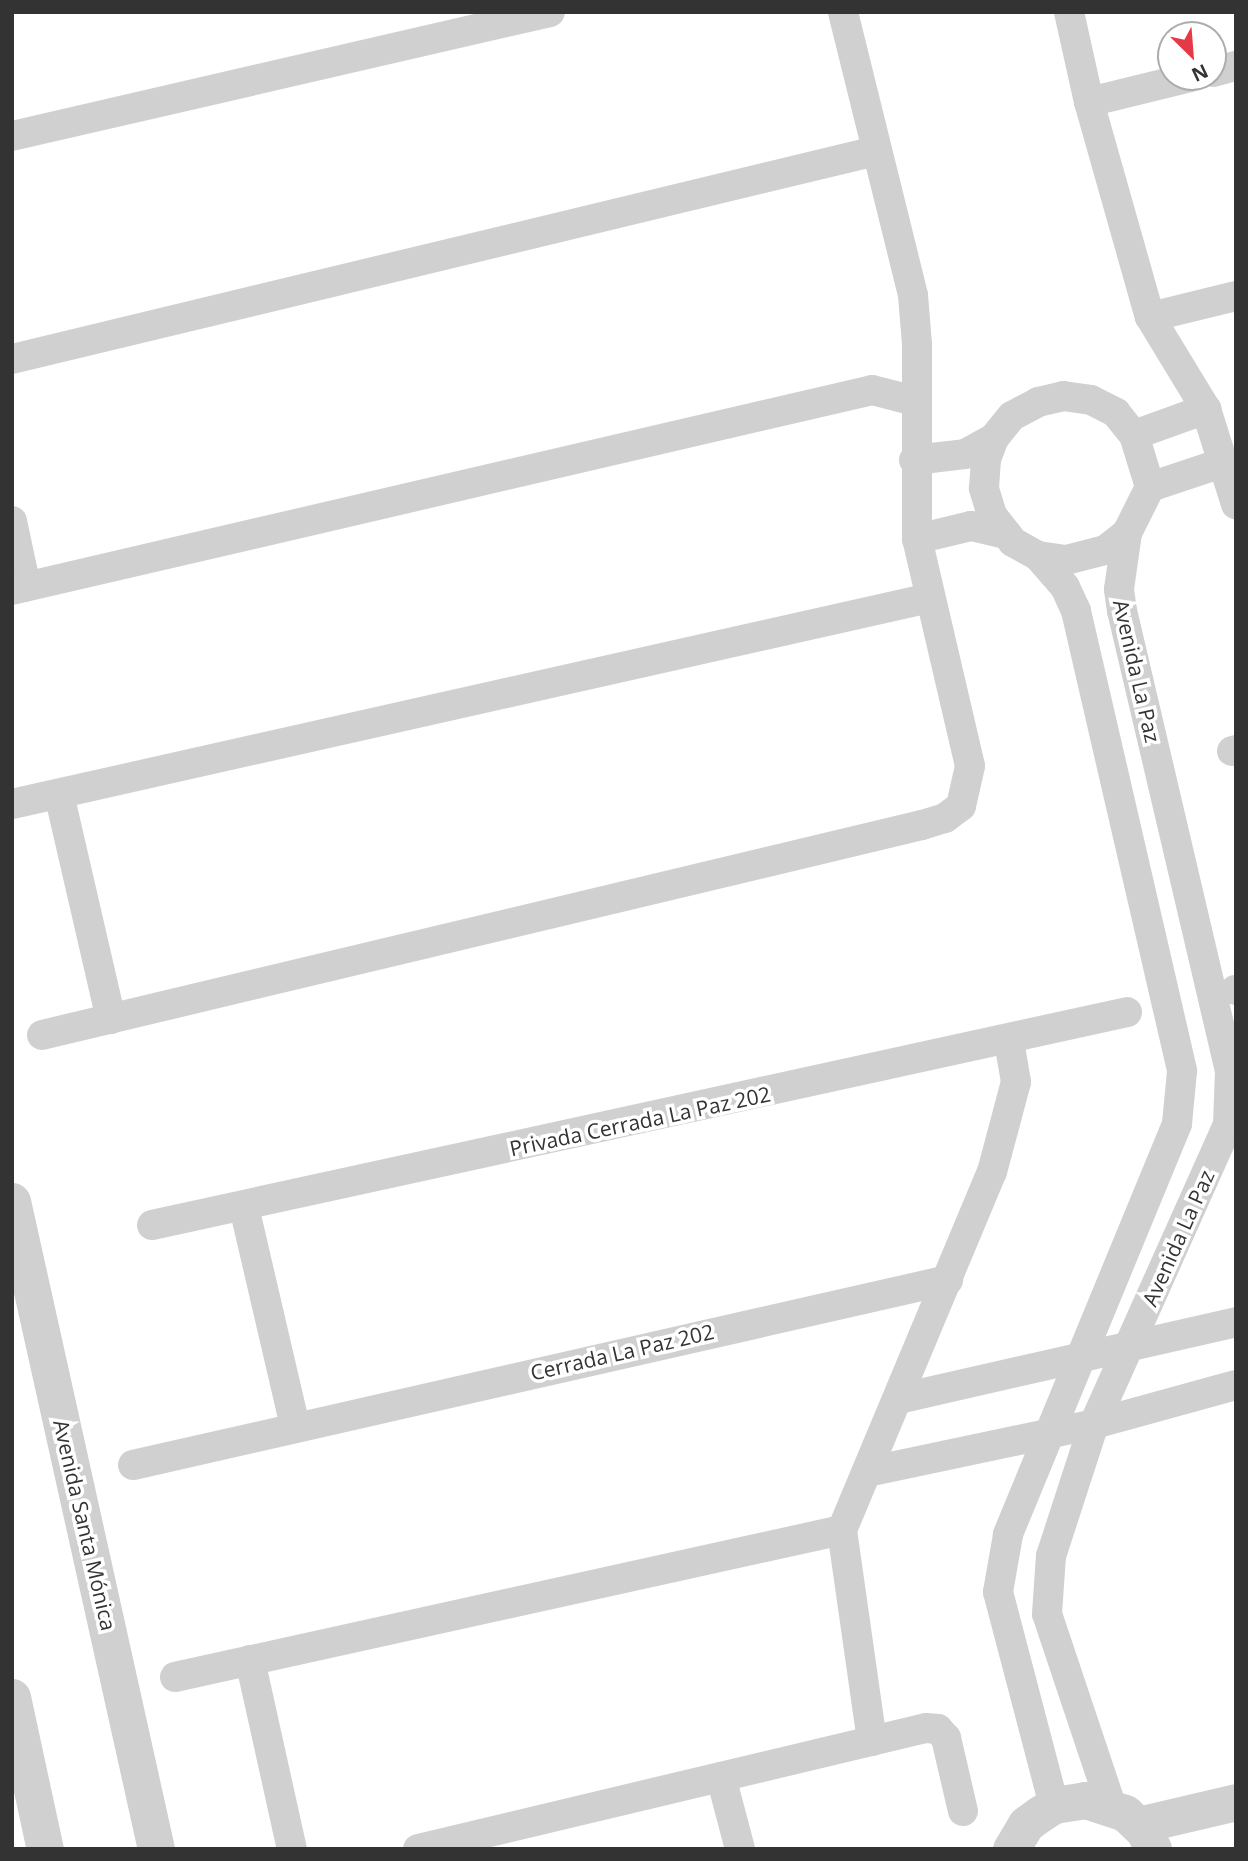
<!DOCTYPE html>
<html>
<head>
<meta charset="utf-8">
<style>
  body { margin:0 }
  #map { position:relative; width:1248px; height:1861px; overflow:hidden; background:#fff; font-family:"Open Sans",sans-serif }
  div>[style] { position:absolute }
  .minor>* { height:30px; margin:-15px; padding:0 15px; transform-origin:15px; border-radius:15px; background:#d0d0d0 }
  .tertiary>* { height:37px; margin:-18.5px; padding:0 18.5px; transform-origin:18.5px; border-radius:18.5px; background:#d0d0d0 }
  span { translate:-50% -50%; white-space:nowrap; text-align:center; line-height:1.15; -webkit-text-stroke:7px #fff; paint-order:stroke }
  .street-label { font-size:21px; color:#333 }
  .frame { position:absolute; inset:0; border:14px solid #333; pointer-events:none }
  .north { position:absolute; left:1157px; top:21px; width:70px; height:70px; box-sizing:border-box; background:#fff; border:2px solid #adadad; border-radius:50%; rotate:155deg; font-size:19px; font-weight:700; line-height:28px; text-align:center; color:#333 }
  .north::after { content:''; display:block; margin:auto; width:24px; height:32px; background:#e63946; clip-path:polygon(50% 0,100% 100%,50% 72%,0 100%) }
</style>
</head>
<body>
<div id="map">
  <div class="minor">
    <div style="left:1069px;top:12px;width:92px;rotate:77.5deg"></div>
    <div style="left:1089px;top:102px;width:223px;rotate:74.2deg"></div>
    <div style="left:1150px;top:317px;width:108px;rotate:58.7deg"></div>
    <div style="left:1206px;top:409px;width:100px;rotate:72.5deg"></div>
    <div style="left:1213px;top:72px;width:24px;rotate:-15deg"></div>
    <div style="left:1089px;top:102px;width:105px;rotate:-13.8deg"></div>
    <div style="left:12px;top:136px;width:552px;rotate:-12.98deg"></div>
    <div style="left:1150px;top:317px;width:89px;rotate:-13.7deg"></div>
    <div style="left:12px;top:359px;width:889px;rotate:-13.54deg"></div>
    <div style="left:1063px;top:396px;width:28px;rotate:8deg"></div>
    <div style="left:1091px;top:400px;width:28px;rotate:27deg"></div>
    <div style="left:1116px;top:413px;width:28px;rotate:51deg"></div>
    <div style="left:1134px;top:435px;width:54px;rotate:72.9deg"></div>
    <div style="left:1150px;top:487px;width:51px;rotate:116.6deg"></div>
    <div style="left:1127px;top:533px;width:28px;rotate:142deg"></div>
    <div style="left:1105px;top:550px;width:40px;rotate:165.6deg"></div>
    <div style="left:1066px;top:560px;width:28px;rotate:-172deg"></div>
    <div style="left:1038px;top:556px;width:29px;rotate:-151deg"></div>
    <div style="left:1013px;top:542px;width:34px;rotate:-128deg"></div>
    <div style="left:992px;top:515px;width:28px;rotate:-107deg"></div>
    <div style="left:984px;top:488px;width:29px;rotate:-86deg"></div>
    <div style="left:986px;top:459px;width:22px;rotate:-69deg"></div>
    <div style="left:994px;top:438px;width:28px;rotate:-51deg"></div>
    <div style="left:1012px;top:416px;width:30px;rotate:-28deg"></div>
    <div style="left:1038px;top:402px;width:26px;rotate:-13deg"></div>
    <div style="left:1134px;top:435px;width:77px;rotate:-19.9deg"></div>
    <div style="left:914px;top:460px;width:51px;rotate:-6.7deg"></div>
    <div style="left:965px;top:454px;width:33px;rotate:-29deg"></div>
    <div style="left:1150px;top:487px;width:79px;rotate:-18.4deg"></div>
    <div style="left:12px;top:521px;width:67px;rotate:78deg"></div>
    <div style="left:917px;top:539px;width:56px;rotate:-13.5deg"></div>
    <div style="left:971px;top:526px;width:37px;rotate:13deg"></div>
    <div style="left:1038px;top:556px;width:41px;rotate:48.9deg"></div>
    <div style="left:1065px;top:587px;width:26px;rotate:65deg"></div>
    <div style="left:1076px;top:611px;width:472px;rotate:77deg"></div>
    <div style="left:1182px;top:1071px;width:53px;rotate:95.4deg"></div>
    <div style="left:1177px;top:1124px;width:444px;rotate:112.4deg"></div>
    <div style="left:1008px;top:1535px;width:58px;rotate:100deg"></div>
    <div style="left:998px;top:1592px;width:220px;rotate:75.3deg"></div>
    <div style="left:12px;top:590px;width:883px;rotate:-13.09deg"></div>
    <div style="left:872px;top:390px;width:44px;rotate:14.3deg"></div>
    <div style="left:1232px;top:751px;width:4px;rotate:-14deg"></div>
    <div style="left:59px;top:794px;width:231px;rotate:77deg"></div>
    <div style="left:12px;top:804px;width:941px;rotate:-12.65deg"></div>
    <div style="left:1235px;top:990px;width:1px"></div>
    <div style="left:42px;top:1035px;width:905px;rotate:-13.42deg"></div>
    <div style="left:922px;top:825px;width:24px;rotate:-17deg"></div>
    <div style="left:945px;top:818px;width:20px;rotate:-37deg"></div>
    <div style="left:961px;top:806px;width:41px;rotate:-77.3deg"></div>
    <div style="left:970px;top:766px;width:233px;rotate:-103.1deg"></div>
    <div style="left:917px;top:539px;width:195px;rotate:-90deg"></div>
    <div style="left:917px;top:344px;width:49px;rotate:-94.7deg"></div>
    <div style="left:913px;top:295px;width:292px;rotate:-103.9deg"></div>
    <div style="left:244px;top:1207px;width:225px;rotate:76.9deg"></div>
    <div style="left:152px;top:1225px;width:998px;rotate:-12.32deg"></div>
    <div style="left:898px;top:1399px;width:347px;rotate:-12.8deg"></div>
    <div style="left:133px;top:1465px;width:836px;rotate:-12.79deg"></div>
    <div style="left:867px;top:1472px;width:232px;rotate:-11.9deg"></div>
    <div style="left:1094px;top:1424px;width:147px;rotate:-15.4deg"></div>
    <div style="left:250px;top:1660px;width:194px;rotate:77.5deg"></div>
    <div style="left:175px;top:1677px;width:683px;rotate:-12.43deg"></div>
    <div style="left:872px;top:1741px;width:213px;rotate:-98.1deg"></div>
    <div style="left:842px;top:1530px;width:388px;rotate:-67.3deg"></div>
    <div style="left:992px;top:1172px;width:93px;rotate:-75.1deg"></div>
    <div style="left:1016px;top:1082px;width:42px;rotate:-99.7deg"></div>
    <div style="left:721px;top:1777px;width:74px;rotate:75.2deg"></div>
    <div style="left:1111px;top:1805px;width:201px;rotate:-108.5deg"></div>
    <div style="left:1047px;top:1614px;width:58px;rotate:-86.1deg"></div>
    <div style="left:1051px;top:1556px;width:139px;rotate:-72deg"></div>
    <div style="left:1094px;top:1424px;width:328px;rotate:-65.9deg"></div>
    <div style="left:1228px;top:1125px;width:54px;rotate:-87.9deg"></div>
    <div style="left:1230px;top:1071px;width:473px;rotate:-103.2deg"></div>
    <div style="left:1122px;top:611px;width:22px;rotate:-98deg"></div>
    <div style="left:1119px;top:589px;width:57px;rotate:-81.9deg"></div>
    <div style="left:418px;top:1849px;width:522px;rotate:-13.4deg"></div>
    <div style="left:926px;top:1728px;width:12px;rotate:5deg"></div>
    <div style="left:938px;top:1729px;width:12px;rotate:48deg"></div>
    <div style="left:946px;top:1738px;width:75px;rotate:76.9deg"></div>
  </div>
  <div class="tertiary">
    <div style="left:12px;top:1201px;width:664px;rotate:77.47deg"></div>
    <div style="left:12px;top:1697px;width:156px;rotate:77.8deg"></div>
    <div style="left:1138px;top:1825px;width:101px;rotate:-13.2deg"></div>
    <div style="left:1011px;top:1849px;width:29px;rotate:-59deg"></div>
    <div style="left:1026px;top:1824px;width:17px;rotate:-36deg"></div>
    <div style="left:1040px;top:1814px;width:17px;rotate:-33deg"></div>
    <div style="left:1054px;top:1805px;width:31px;rotate:-9deg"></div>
    <div style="left:1085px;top:1800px;width:42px;rotate:18deg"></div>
    <div style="left:1125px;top:1813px;width:26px;rotate:43deg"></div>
    <div style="left:1144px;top:1831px;width:20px;rotate:63deg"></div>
  </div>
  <div class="street-label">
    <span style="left:1137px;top:671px;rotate:77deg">Avenida La Paz</span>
    <span style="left:640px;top:1121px;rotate:-12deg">Privada Cerrada La Paz 202</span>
    <span style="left:1178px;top:1238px;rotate:-66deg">Avenida La Paz</span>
    <span style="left:622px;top:1352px;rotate:-13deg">Cerrada La Paz 202</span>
    <span style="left:85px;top:1525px;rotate:77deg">Avenida Santa Mónica</span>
  </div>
  <div class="frame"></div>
  <div class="north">N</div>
</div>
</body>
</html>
